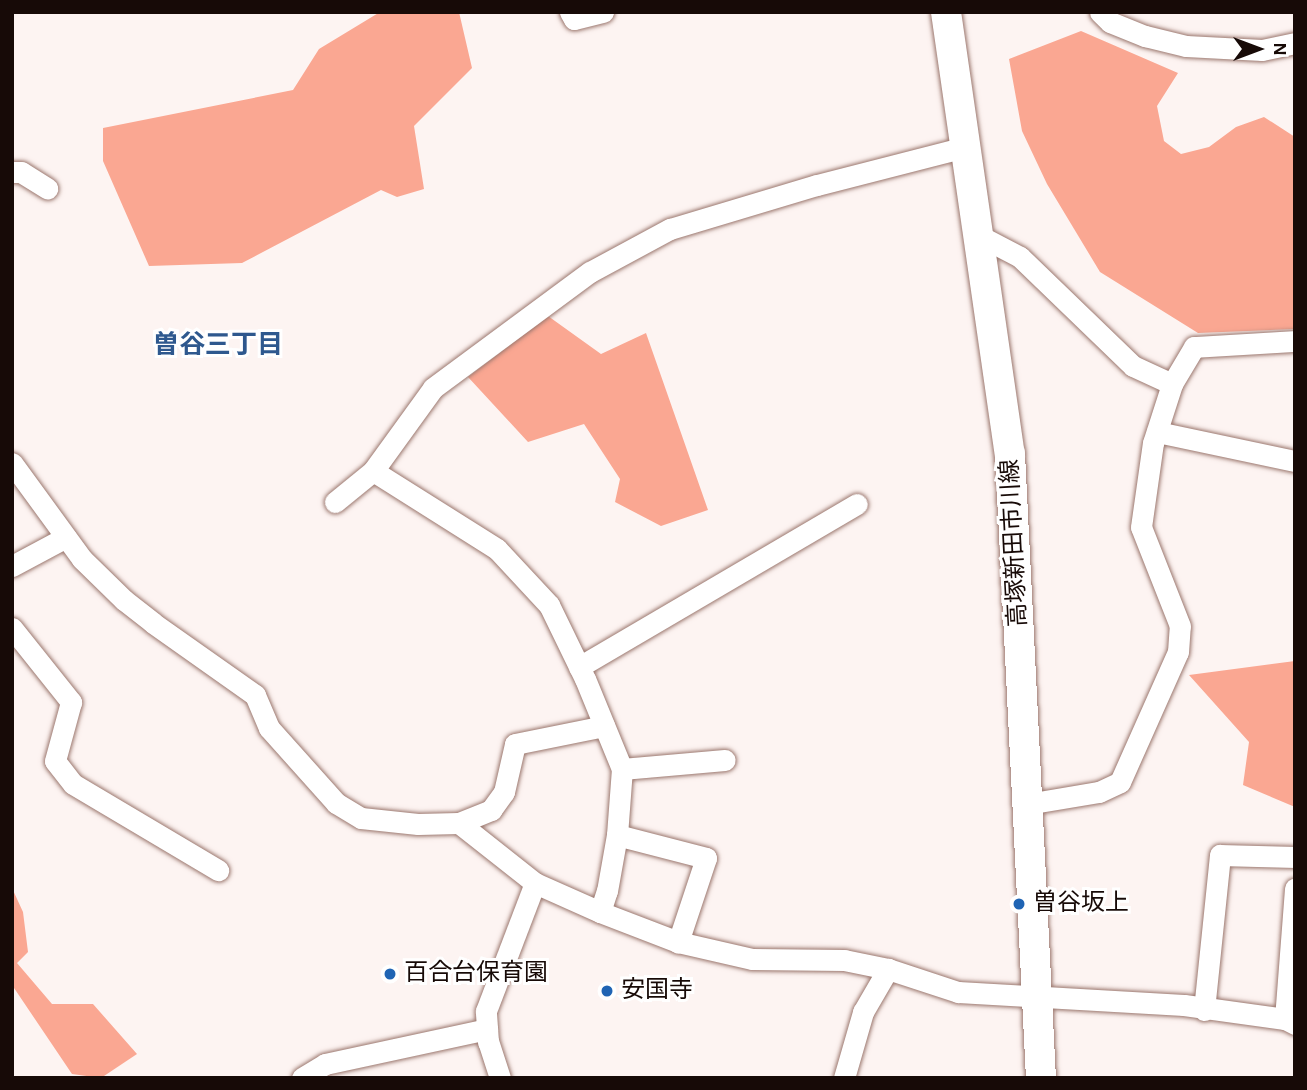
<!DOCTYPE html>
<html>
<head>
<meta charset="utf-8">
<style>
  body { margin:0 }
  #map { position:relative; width:1307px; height:1090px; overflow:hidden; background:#fdf4f2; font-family:"Alegreya Sans","Noto Sans JP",sans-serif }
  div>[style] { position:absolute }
  .forest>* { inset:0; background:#faa792 }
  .roads { filter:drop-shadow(0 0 2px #9b776e) drop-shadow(0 0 2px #9b776e) }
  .street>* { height:21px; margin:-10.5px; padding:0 10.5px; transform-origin:10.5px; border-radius:10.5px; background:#fff }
  .secondary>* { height:30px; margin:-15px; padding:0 15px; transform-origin:15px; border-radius:15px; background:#fff }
  .dots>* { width:19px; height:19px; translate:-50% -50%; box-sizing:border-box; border:4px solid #fff; border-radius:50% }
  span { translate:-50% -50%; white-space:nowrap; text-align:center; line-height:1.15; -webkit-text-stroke:6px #fff; paint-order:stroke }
  .street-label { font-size:24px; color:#170a07 }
  .poi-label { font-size:24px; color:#170a07 }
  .left { translate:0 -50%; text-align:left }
  .neighbourhood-label { font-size:26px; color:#2e588e; font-weight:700 }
  .frame { position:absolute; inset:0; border:14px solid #170a07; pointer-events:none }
  .north { position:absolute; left:1223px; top:14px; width:70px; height:70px; -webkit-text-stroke:5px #fff; paint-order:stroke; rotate:90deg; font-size:19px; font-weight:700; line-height:28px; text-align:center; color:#170a07 }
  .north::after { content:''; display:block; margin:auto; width:24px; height:32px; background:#170a07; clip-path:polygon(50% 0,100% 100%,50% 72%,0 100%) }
</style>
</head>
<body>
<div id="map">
  <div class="forest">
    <div style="clip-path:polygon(380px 12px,459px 12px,472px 68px,414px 126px,424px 189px,397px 197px,381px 190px,242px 263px,149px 266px,103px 161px,103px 128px,293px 90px,319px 49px)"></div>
    <div style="clip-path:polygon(1081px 31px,1178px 73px,1157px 106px,1164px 141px,1181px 154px,1209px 147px,1236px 127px,1264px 117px,1295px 137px,1295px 329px,1198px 333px,1100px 272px,1047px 184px,1022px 131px,1009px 59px)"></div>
    <div style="clip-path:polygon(548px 316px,601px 354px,646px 333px,708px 510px,661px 526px,615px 502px,620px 479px,584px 424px,528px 442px,468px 377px)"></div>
    <div style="clip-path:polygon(1295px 661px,1295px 807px,1243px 785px,1249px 742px,1189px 675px)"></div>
    <div style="clip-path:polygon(12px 888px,23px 912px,28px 952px,17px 963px,52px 1004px,93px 1004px,137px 1054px,101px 1078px,72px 1074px,12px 985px)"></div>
  </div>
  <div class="roads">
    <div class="street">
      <div style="left:570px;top:12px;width:8px;rotate:60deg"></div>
      <div style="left:574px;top:19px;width:30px;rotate:-14deg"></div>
      <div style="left:1100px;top:12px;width:14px;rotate:45deg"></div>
      <div style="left:1110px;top:22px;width:38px;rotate:22deg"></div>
      <div style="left:1145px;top:36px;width:42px;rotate:13.7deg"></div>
      <div style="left:1186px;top:46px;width:76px;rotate:3deg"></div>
      <div style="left:1262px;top:50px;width:34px;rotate:-12deg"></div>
      <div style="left:12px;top:172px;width:9px"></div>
      <div style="left:21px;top:172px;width:31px;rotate:32deg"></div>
      <div style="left:978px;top:235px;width:47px;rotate:27.6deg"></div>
      <div style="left:1020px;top:257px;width:157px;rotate:44deg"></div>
      <div style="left:1133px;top:366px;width:43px;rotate:24.8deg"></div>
      <div style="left:1157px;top:432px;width:141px;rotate:11.9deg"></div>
      <div style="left:12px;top:463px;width:119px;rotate:53.9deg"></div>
      <div style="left:82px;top:559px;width:59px;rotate:44.3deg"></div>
      <div style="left:124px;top:600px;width:37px;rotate:38deg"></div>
      <div style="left:153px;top:623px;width:125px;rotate:35.2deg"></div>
      <div style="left:255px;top:695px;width:36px;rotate:67deg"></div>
      <div style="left:269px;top:728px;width:101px;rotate:48.2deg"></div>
      <div style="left:336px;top:803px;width:29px;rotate:31deg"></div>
      <div style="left:361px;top:818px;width:57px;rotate:6deg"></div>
      <div style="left:418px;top:824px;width:41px;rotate:-1.4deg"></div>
      <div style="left:459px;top:823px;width:97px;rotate:38.3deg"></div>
      <div style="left:535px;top:883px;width:71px;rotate:24deg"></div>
      <div style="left:600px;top:912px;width:84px;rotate:21deg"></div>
      <div style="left:678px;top:942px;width:76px;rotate:12.9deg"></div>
      <div style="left:752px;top:959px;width:92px;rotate:0.6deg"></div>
      <div style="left:844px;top:960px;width:45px;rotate:11.6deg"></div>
      <div style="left:888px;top:969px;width:74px;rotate:18.2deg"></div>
      <div style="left:958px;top:992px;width:226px;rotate:3.3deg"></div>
      <div style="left:1184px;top:1005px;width:102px;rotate:7.9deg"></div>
      <div style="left:1285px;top:1019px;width:11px;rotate:27deg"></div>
      <div style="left:335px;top:502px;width:49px;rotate:-39.2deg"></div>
      <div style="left:12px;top:566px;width:61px;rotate:-28.2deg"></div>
      <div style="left:12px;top:628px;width:95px;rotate:51.4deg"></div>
      <div style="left:71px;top:702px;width:61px;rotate:105.2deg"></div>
      <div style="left:55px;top:761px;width:29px;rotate:52deg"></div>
      <div style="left:73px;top:784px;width:169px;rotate:30.7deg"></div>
      <div style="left:579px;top:667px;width:322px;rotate:-30.4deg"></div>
      <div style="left:622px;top:769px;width:103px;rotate:-5deg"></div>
      <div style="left:1027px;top:804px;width:73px;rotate:-9.5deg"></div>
      <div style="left:1099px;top:792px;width:23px;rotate:-25deg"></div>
      <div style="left:1120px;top:782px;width:142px;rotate:-66deg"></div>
      <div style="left:1178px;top:652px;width:26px;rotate:-86deg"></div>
      <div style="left:1180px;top:626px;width:106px;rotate:-111.5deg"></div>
      <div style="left:1141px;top:527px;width:85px;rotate:-81.9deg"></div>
      <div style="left:1153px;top:443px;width:62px;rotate:-72.1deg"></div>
      <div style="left:1172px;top:384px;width:43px;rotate:-59.3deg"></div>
      <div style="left:1194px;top:347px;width:101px;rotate:-3.4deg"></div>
      <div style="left:459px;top:823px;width:35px;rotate:-22deg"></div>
      <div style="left:491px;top:810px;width:22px;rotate:-54deg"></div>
      <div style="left:504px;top:792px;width:49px;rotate:-77.1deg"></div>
      <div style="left:515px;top:744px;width:91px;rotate:-11.4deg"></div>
      <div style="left:617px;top:835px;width:92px;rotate:14.5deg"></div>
      <div style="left:706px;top:858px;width:89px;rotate:108.4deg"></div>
      <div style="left:600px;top:912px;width:22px;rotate:-72deg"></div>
      <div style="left:607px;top:891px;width:57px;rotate:-79.9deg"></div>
      <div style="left:617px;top:835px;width:66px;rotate:-85.7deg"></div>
      <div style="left:622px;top:769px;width:97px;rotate:-112.3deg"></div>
      <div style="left:585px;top:679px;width:82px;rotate:-115.9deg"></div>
      <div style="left:549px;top:605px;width:76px;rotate:-132.9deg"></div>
      <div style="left:497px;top:549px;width:146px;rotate:-147.8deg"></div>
      <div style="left:373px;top:471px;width:102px;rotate:-54.1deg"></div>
      <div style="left:433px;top:388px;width:195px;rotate:-36.5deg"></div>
      <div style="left:590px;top:272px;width:91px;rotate:-28.3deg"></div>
      <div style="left:670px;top:229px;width:153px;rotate:-16.7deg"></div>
      <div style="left:817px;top:185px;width:153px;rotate:-14.4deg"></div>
      <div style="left:1204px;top:1010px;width:156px;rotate:-84.1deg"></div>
      <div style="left:1220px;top:855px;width:75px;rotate:1.5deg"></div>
      <div style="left:1285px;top:1019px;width:131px;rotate:-85.6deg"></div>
      <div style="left:302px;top:1078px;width:27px;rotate:-31deg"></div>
      <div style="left:325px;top:1064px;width:166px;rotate:-12.2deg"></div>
      <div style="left:500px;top:1078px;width:38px;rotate:-108deg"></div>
      <div style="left:488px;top:1042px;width:31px;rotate:-94deg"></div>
      <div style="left:486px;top:1011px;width:137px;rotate:-69.1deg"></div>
      <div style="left:844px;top:1078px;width:69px;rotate:-73.9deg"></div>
      <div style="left:863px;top:1012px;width:50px;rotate:-59.8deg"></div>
    </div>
    <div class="secondary">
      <div style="left:946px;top:12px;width:447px;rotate:81.8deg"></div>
      <div style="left:1010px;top:454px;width:625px;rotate:87.16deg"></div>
    </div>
  </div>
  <div class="dots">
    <div style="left:1019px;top:904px;background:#1f64b4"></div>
    <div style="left:390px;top:974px;background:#1f64b4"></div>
    <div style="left:607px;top:991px;background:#1f64b4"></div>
  </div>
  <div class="street-label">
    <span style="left:1015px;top:543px;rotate:-93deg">高塚新田市川線</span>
  </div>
  <div class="poi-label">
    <span class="left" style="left:1033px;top:904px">曽谷坂上</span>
    <span class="left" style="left:404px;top:974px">百合台保育園</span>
    <span class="left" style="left:621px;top:991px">安国寺</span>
  </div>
  <div class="neighbourhood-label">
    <span style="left:218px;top:346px">曽谷三丁目</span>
  </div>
  <div class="frame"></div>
  <div class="north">N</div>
</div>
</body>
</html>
